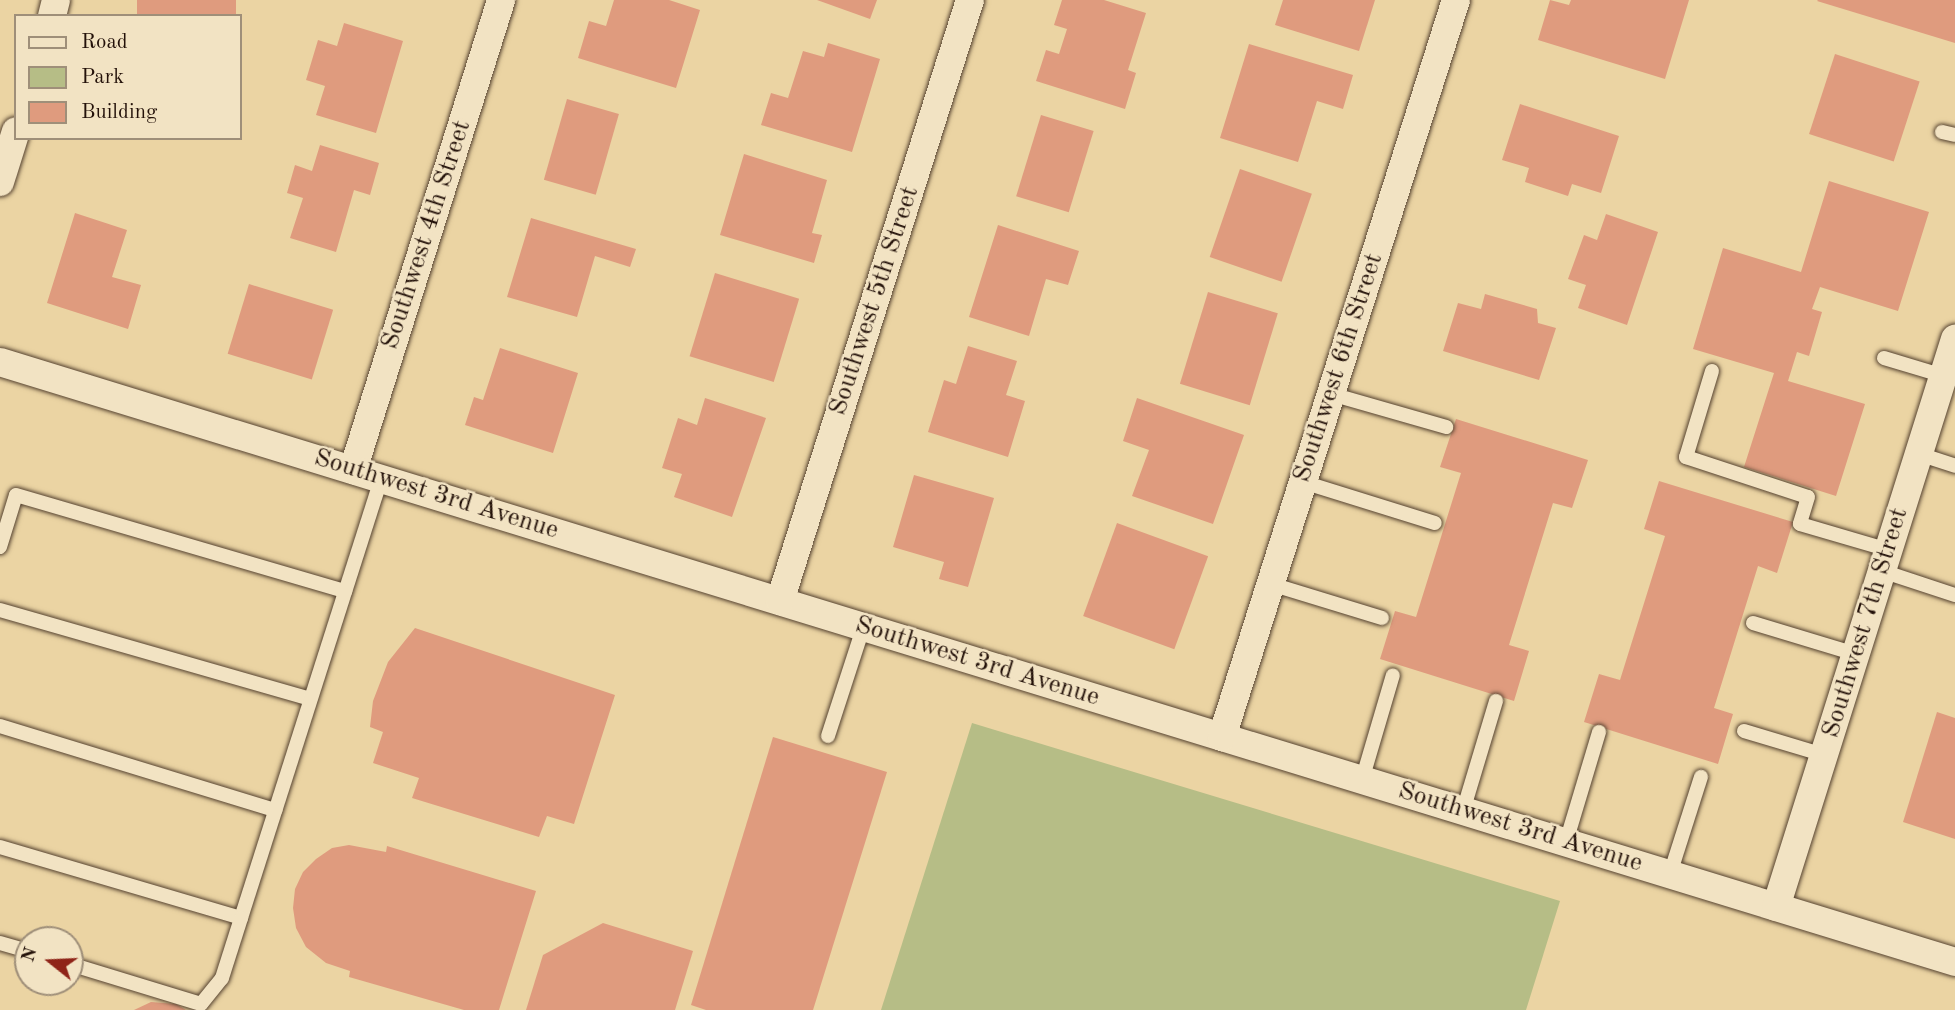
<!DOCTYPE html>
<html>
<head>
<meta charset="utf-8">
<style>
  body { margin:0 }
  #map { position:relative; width:1955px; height:1010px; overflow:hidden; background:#ebd4a3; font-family:"Old Standard TT",serif }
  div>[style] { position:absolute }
  .green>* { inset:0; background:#b6bd86 }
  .building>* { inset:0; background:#df9b7e; transform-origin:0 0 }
  .roads { filter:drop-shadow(0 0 2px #554230) drop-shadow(0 0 2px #554230) }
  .lane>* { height:14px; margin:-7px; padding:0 7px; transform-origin:7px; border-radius:7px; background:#f2e3c3 }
  .street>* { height:28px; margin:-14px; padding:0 14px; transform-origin:14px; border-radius:14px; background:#f2e3c3 }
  span { translate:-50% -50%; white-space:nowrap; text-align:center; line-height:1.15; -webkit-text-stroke:5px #f2e3c3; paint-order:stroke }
  .street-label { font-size:26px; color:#231109 }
  .legend { position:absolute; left:14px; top:14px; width:228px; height:126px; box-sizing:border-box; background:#f2e3c3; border:2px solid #9f8f79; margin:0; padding:9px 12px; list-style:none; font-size:21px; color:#231109 }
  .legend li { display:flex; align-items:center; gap:14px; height:35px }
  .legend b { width:35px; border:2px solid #9f8f79 }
  .north { position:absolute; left:14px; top:926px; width:70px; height:70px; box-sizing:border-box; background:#f2e3c3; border:2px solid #9f8f79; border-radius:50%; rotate:288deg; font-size:19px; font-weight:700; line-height:28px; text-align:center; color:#231109 }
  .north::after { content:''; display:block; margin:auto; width:24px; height:32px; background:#8f2418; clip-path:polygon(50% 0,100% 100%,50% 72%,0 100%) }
</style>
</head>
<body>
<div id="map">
  <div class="green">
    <div style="clip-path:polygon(972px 723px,1560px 901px,1526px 1010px,881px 1010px)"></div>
  </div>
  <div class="building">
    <div style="left:137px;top:0;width:99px;height:17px"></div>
    <div style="clip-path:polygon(614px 0,669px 0,700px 10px,676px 88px,578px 58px,589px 21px,606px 26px)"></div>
    <div style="clip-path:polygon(817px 0,877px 0,870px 19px)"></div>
    <div style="clip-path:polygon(1062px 0,1104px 0,1146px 13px,1128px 70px,1136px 73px,1125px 109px,1036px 81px,1046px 50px,1059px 54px,1067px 29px,1054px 25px)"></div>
    <div style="clip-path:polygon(1283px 0,1375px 0,1359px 51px,1275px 25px)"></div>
    <div style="clip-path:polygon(1550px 0,1569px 5px,1571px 0,1689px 0,1665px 79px,1538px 40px)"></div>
    <div style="clip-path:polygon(1818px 0,1955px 0,1955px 43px,1817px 1px)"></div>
    <div style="clip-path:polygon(344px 23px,403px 41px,376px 133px,316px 115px,325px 86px,306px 80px,318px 40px,337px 46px)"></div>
    <div style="clip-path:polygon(828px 43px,880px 59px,852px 152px,761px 125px,771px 93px,788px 98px,803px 51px,824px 57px)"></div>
    <div style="clip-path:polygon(1249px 44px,1353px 75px,1343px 109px,1317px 101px,1298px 162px,1220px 138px)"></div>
    <div style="left:1835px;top:54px;width:89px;height:84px;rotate:18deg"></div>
    <div style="left:567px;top:99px;width:54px;height:84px;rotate:16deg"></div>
    <div style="clip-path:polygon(1520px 104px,1619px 136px,1601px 193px,1572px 184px,1568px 196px,1525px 182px,1529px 168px,1502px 160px)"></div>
    <div style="left:1041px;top:115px;width:55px;height:85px;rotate:17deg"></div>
    <div style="clip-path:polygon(320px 145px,379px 163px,370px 195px,354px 190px,336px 252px,290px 238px,303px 198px,287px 193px,295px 165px,312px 171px)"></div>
    <div style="clip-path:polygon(744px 154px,827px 180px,812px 233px,822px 235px,814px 263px,720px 235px)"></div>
    <div style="left:1240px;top:169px;width:76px;height:93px;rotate:19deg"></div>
    <div style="clip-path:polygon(1829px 181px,1929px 212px,1898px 311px,1820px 287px,1812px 309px,1822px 312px,1809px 356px,1797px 352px,1788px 381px,1865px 404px,1836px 496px,1744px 467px,1774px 373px,1693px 349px,1723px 248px,1801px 272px)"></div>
    <div style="clip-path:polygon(75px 213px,127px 230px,112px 277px,141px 285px,128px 329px,47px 303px)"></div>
    <div style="clip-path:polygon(1606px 214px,1658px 232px,1627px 325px,1578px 308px,1586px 285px,1568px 279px,1584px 235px,1597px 240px)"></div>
    <div style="clip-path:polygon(531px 218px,636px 249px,630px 267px,595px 256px,577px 317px,507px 297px)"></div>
    <div style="clip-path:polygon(998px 225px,1079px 251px,1068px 285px,1046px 279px,1029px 336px,969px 317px)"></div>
    <div style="left:715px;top:273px;width:88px;height:87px;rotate:17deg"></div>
    <div style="left:249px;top:284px;width:88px;height:73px;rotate:17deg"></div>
    <div style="left:1208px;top:292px;width:73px;height:96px;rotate:17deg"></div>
    <div style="clip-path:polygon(1485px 294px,1537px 309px,1538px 323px,1556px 328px,1539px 380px,1443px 351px,1458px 303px,1481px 309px)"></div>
    <div style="clip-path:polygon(968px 346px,1017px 361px,1006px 395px,1025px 401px,1008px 457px,928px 432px,944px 380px,956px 384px)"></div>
    <div style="clip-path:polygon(500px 348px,578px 373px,553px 453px,465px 425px,474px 397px,483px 400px)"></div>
    <div style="clip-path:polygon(705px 398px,766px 418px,732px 517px,674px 497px,682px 474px,662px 468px,678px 418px,697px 425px)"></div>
    <div style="clip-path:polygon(1137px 398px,1244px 435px,1213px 524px,1132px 496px,1149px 450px,1123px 441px)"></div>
    <div style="clip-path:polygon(1456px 419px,1588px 460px,1572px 508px,1553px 503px,1509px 645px,1529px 651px,1514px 701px,1380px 659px,1395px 611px,1416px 617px,1461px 473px,1440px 467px)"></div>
    <div style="clip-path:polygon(914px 475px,994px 498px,968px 587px,939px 579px,944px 562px,893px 547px)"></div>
    <div style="clip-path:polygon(1659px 481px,1793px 522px,1777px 573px,1758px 566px,1714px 708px,1733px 714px,1718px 764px,1584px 722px,1599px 674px,1620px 680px,1665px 536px,1644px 529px)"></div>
    <div style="left:1117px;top:523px;width:97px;height:99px;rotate:20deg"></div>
    <div style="clip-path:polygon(415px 628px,615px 695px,574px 824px,547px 816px,539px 837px,412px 798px,419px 778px,373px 763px,383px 732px,370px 727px,373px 701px,388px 662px)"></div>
    <div style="clip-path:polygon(1937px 712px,1955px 718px,1955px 839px,1903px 822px)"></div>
    <div style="clip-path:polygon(773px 737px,887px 772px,813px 1010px,706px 1010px,691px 1005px)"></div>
    <div style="clip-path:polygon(349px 845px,386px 852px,387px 846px,536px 891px,499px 1010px,464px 1010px,349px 977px,350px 971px,326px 963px,306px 947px,296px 928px,293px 908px,295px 889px,303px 872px,316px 859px,332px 848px)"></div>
    <div style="clip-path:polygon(603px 923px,693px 951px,675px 1010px,526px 1010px,543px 955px)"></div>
    <div style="clip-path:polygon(151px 1002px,176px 1004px,186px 1010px,134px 1010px)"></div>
  </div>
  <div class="roads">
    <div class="lane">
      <div style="left:1942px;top:132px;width:13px;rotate:13deg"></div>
      <div style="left:1884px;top:358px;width:63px;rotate:16.7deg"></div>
      <div style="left:1712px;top:371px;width:90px;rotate:106.8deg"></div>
      <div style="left:1686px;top:457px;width:128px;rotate:18.2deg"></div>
      <div style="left:1808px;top:497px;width:28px;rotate:107deg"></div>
      <div style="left:1800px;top:524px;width:93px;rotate:16.3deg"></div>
      <div style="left:1331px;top:394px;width:120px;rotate:16deg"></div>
      <div style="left:1919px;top:454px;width:38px;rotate:18deg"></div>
      <div style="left:1303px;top:482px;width:138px;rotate:17.3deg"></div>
      <div style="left:0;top:547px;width:54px;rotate:-72.9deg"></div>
      <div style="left:16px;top:495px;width:343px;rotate:16.3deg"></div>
      <div style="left:1882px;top:571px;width:77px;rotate:18.2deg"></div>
      <div style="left:1271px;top:584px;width:116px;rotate:17deg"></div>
      <div style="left:0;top:610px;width:323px;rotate:16deg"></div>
      <div style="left:1753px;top:623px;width:108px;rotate:16.8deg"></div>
      <div style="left:0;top:726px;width:288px;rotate:17deg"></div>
      <div style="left:1744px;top:731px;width:84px;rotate:16.7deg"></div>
      <div style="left:828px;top:736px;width:114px;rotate:-72deg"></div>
      <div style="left:1362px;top:780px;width:109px;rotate:-73.6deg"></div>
      <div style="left:1463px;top:811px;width:115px;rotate:-73.3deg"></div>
      <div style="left:1566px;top:842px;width:115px;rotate:-73.3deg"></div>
      <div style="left:0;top:847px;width:251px;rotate:16.4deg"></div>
      <div style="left:241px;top:918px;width:462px;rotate:-72.3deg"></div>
      <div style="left:1670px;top:874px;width:102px;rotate:-72.3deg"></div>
      <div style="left:0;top:943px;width:29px;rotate:16deg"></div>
      <div style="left:70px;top:964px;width:137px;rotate:17deg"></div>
      <div style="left:201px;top:1004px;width:33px;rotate:-51deg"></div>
      <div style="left:222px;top:978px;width:63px;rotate:-72.4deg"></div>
    </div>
    <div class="street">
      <div style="left:52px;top:16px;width:16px;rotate:-76deg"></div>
      <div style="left:0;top:182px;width:53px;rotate:-72.6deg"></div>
      <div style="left:0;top:362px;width:2045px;rotate:17.06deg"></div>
      <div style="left:353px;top:470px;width:493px;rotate:-72.5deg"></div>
      <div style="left:780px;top:601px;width:630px;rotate:-72.46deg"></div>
      <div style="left:1222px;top:737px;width:773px;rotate:-72.39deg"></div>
      <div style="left:1776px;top:907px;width:596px;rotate:-72.51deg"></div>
    </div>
  </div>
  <div class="street-label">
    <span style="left:427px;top:235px;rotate:-72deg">Southwest 4th Street</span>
    <span style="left:875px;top:301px;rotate:-72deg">Southwest 5th Street</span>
    <span style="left:1339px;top:368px;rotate:-72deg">Southwest 6th Street</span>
    <span style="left:436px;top:495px;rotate:17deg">Southwest 3rd Avenue</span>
    <span style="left:1866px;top:623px;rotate:-73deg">Southwest 7th Street</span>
    <span style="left:977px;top:662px;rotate:17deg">Southwest 3rd Avenue</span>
    <span style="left:1520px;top:828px;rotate:17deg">Southwest 3rd Avenue</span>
  </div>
  <ul class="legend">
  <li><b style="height:9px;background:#f2e3c3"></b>Road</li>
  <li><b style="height:19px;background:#b6bd86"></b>Park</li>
  <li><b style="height:19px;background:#df9b7e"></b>Building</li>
  </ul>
  <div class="north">N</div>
</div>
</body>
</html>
